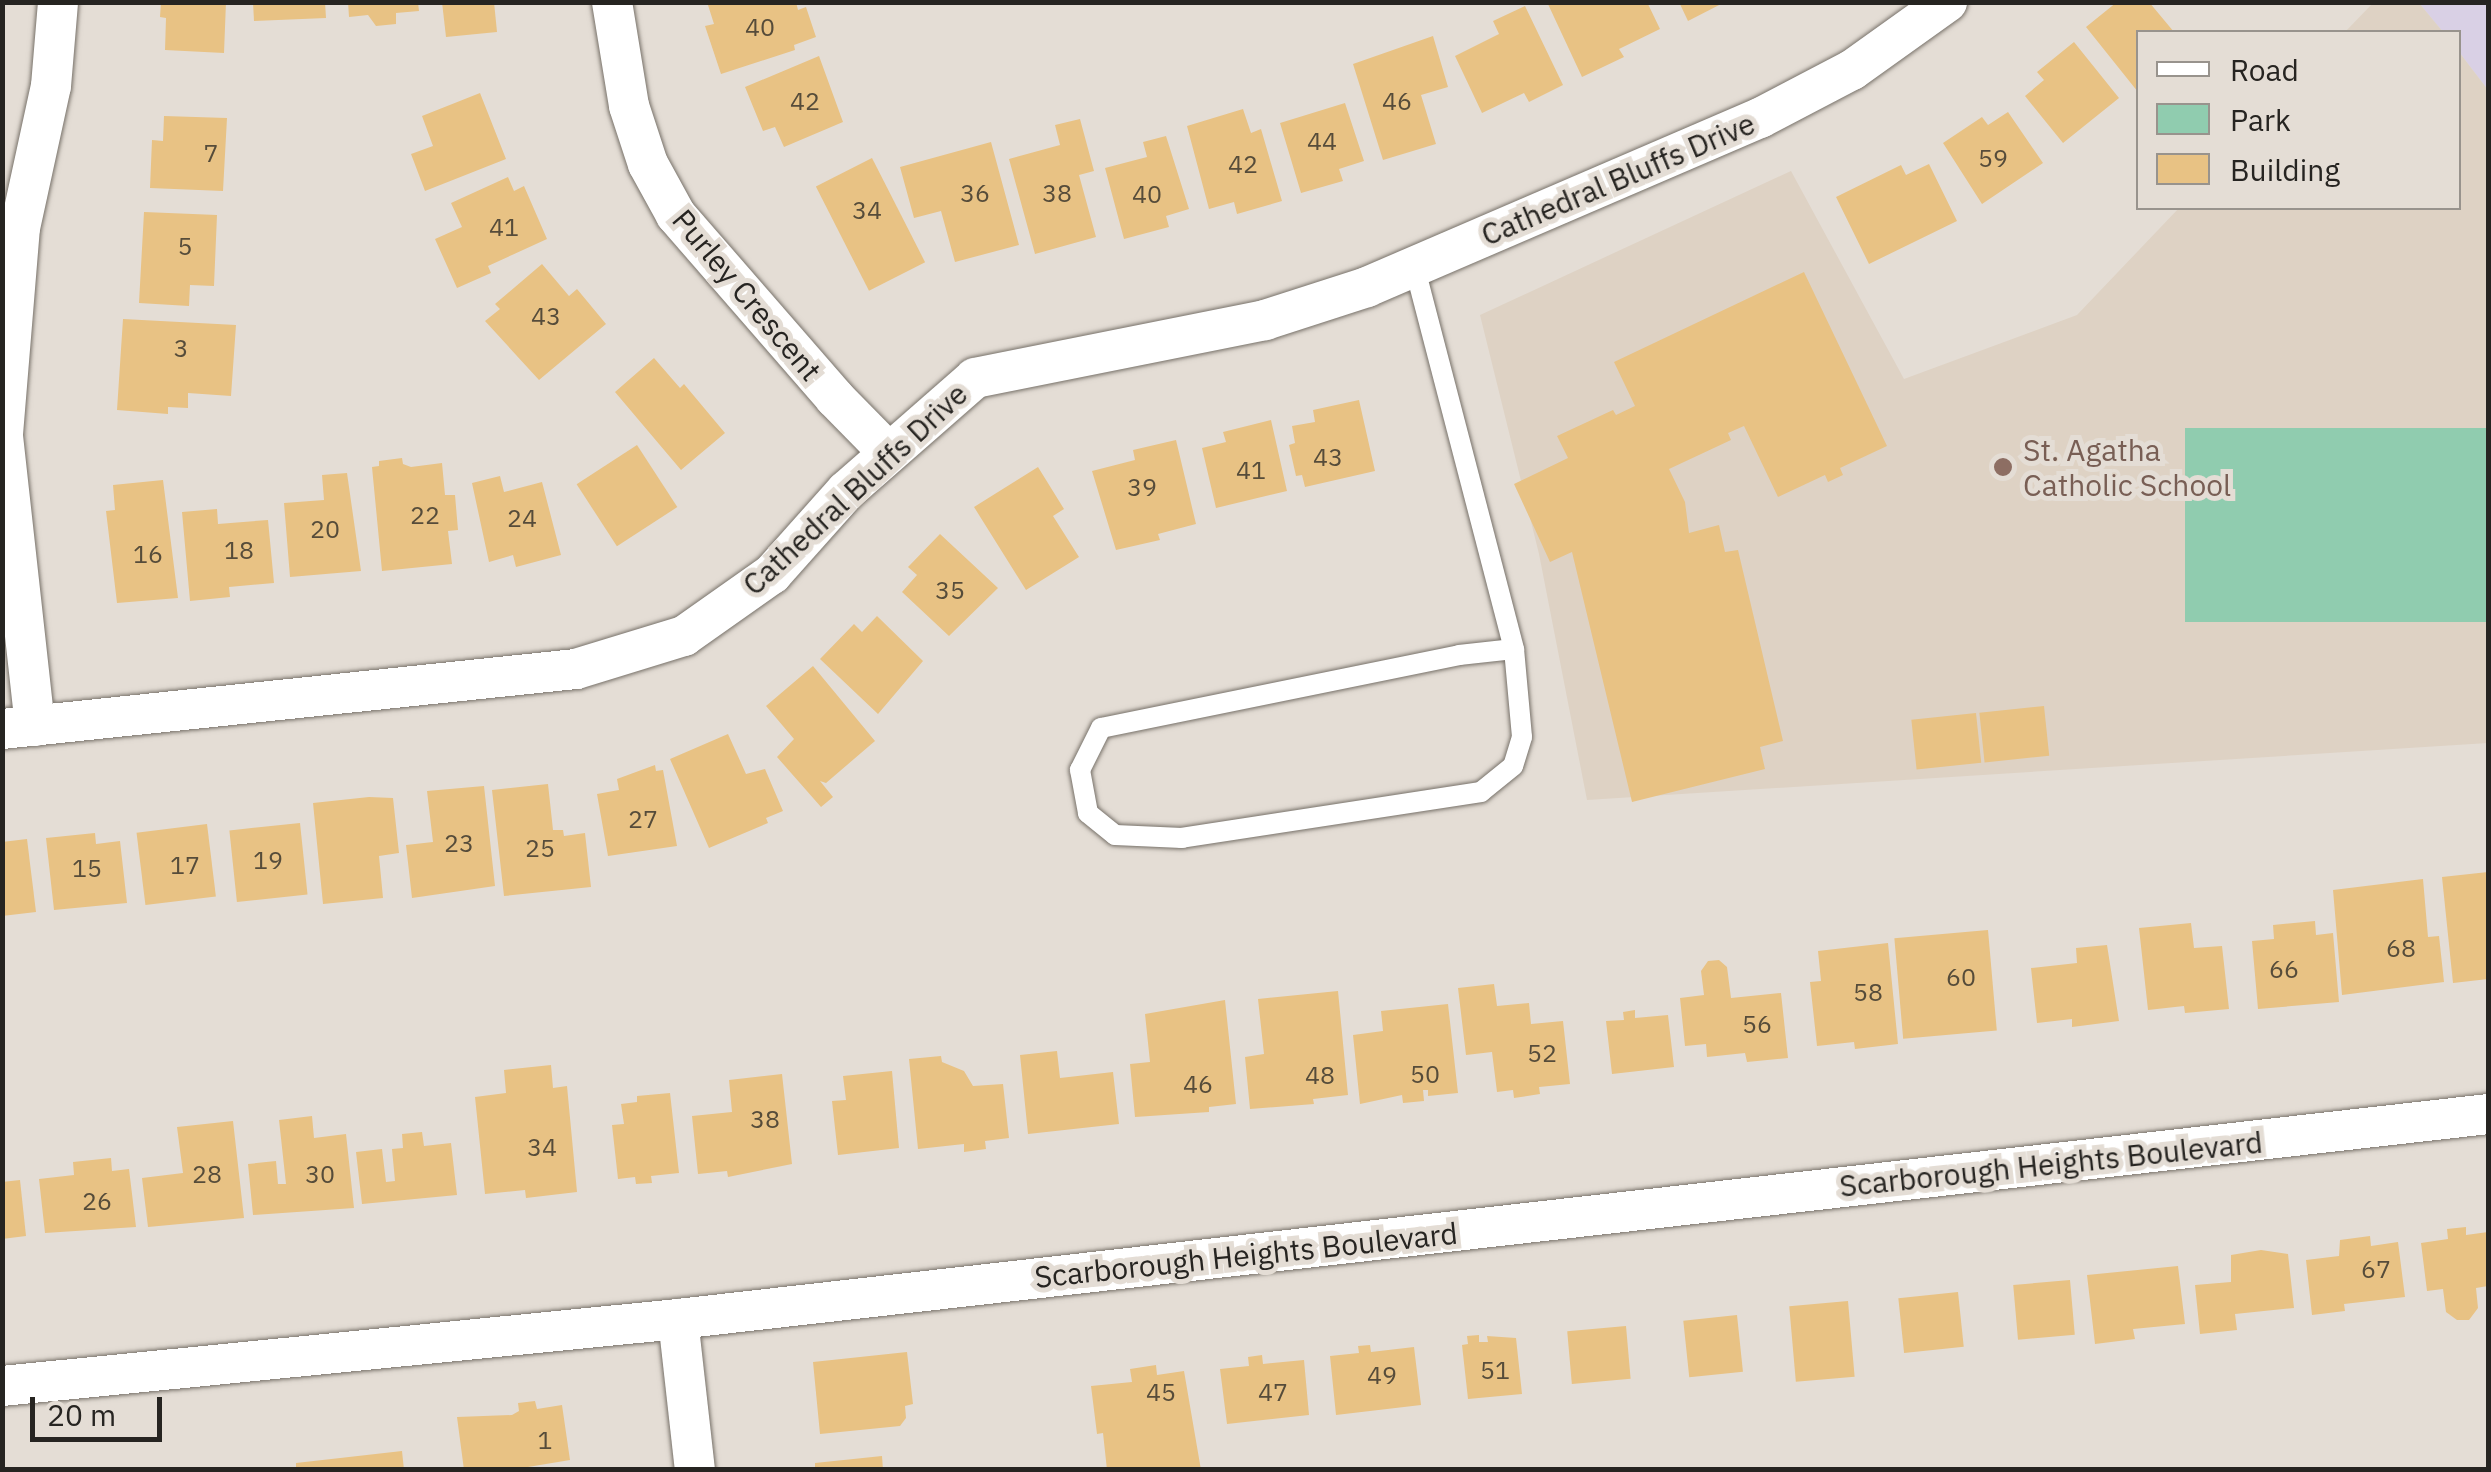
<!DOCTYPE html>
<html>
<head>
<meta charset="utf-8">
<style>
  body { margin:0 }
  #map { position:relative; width:2491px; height:1472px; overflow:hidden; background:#e4ddd5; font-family:"IBM Plex Sans",sans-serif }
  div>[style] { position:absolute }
  .commercial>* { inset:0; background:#d9d0e5 }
  .built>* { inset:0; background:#ded2c4 }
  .green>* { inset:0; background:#90ccaf; transform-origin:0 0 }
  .building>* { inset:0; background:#e8c284; transform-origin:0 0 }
  .roads { filter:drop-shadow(0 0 2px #777169) drop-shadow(0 0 2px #777169) }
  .service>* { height:20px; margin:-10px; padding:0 10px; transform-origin:10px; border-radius:10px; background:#fff }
  .minor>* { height:40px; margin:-20px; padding:0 20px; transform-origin:20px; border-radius:20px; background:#fff }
  .dots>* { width:28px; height:28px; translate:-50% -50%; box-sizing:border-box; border:5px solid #e4ddd5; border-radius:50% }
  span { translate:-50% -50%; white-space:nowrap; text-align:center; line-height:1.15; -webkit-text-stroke:10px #e4ddd5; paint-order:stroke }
  .number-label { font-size:25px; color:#564c3a }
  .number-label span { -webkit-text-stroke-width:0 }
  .street-label { font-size:30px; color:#262421 }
  .education-label { font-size:30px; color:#785e54 }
  .left { translate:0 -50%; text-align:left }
  .frame { position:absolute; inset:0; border:5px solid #262421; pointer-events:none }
  .legend { position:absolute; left:2136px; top:30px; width:325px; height:180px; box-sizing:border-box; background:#e4ddd5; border:2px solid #98938d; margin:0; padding:12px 18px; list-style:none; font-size:30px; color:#262421 }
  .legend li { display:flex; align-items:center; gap:20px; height:50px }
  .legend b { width:50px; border:2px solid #98938d }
  .scale { position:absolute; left:30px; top:1397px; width:132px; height:45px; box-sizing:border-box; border:5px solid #262421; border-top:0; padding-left:12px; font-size:30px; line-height:35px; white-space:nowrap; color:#262421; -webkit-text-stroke:8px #e4ddd5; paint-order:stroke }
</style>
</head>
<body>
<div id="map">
  <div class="commercial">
    <div style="clip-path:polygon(2419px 3px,2488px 3px,2488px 90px,2459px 52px,2458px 32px,2443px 32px)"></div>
  </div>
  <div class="built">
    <div style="clip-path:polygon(2373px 3px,2419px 3px,2443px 32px,2345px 32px)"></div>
    <div style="clip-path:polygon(2459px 52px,2488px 90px,2488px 743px,1587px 800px,1539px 554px,1480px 315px,1791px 171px,1904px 379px,2077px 315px,2179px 208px,2458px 208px)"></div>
  </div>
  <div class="green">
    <div style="left:2488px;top:428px;width:194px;height:303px;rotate:90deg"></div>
  </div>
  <div class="building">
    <div style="clip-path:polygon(161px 2px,226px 2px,224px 53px,165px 50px,166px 18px,160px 17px)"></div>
    <div style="clip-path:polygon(253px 2px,325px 2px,326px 18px,254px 21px)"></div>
    <div style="clip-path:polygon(348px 2px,418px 2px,419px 11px,396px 13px,396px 24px,376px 26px,368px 15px,349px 17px)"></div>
    <div style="clip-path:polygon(442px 2px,494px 2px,497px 32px,446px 37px)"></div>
    <div style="clip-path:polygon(707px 2px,796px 2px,798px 10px,806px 7px,816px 37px,794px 45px,795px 50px,721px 74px,705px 26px,714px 24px)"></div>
    <div style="clip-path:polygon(1547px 2px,1647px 2px,1660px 29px,1619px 49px,1624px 57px,1582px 77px)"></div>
    <div style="clip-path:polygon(1679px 2px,1725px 2px,1688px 21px)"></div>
    <div style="clip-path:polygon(2117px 2px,2149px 2px,2174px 32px,2138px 32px,2138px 92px,2086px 27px)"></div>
    <div style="clip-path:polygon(1525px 6px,1563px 85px,1529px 102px,1524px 93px,1482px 113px,1455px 56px,1499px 34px,1493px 21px)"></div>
    <div style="clip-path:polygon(1433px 36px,1448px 87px,1421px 95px,1436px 144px,1383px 160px,1353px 64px)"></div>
    <div style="clip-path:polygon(2074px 42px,2119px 98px,2063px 143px,2025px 96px,2044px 80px,2037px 72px)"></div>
    <div style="clip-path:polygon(819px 56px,843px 122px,784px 147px,775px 127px,763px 131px,745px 87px)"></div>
    <div style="clip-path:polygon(480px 93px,506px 159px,425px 191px,411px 154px,433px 146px,422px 116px)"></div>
    <div style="clip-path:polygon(1345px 103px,1364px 161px,1339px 169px,1343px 181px,1301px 193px,1280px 123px)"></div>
    <div style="clip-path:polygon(1243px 109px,1251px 133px,1261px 129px,1282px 201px,1237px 214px,1234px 202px,1209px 209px,1187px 126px)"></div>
    <div style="clip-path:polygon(2008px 112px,2043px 163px,1982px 204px,1943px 143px,1982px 117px,1988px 125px)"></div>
    <div style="clip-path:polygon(164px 116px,227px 118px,223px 191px,150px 188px,152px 140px,163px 141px)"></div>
    <div style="clip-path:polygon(1080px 119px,1094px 171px,1079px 175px,1096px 237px,1035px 254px,1009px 159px,1060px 145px,1055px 125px)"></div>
    <div style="clip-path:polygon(1166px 136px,1189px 209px,1166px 216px,1169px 227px,1124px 239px,1105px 168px,1147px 157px,1143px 142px)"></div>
    <div style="clip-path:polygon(991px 142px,1019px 245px,955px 262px,941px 211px,914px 218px,900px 167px)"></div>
    <div style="left:872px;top:158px;width:117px;height:63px;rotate:63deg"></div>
    <div style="clip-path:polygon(1929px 164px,1957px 221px,1869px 264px,1836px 197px,1901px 165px,1906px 175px)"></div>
    <div style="clip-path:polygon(508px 177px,514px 191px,524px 186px,547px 239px,488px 266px,491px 273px,457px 288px,435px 239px,462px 227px,451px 203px)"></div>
    <div style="clip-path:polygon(144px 212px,217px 215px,214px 286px,190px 285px,189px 306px,139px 303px)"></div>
    <div style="clip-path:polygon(542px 264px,569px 296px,577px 289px,606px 324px,539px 380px,485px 321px,500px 309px,495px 304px)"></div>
    <div style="clip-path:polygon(1804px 272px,1887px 446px,1840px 468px,1843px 475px,1828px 482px,1825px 475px,1778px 497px,1744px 426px,1728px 433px,1731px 440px,1669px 469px,1685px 502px,1689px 533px,1719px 525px,1725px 552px,1738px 550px,1783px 741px,1760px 747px,1765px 769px,1632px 802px,1572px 552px,1550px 562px,1514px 484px,1568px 458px,1557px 436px,1613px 410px,1616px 415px,1635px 406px,1614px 362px)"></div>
    <div style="clip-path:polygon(123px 319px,236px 325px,231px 396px,188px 393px,188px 408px,168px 407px,168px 414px,117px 410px)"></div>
    <div style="clip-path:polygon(654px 358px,680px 388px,684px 384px,725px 433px,681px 470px,615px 392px)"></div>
    <div style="clip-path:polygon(1359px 400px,1375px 471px,1305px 487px,1302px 475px,1296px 476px,1289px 445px,1295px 443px,1292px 426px,1315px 422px,1313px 410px)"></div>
    <div style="clip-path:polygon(1271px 420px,1287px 491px,1216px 508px,1202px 448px,1226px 442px,1223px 432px)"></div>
    <div style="clip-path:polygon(1176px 440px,1196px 524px,1158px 534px,1160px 540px,1116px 550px,1092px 471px,1135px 460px,1133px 450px)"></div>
    <div style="left:637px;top:445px;width:74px;height:72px;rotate:57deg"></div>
    <div style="clip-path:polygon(402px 458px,403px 464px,411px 467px,442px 463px,445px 495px,455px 495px,458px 530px,448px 531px,452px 564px,382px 571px,372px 467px,379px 466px,379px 461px)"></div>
    <div style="clip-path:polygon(1038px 467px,1064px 509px,1053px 516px,1079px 557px,1026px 590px,974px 507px)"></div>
    <div style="clip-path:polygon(347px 473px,361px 571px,290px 577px,284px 503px,324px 500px,322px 475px)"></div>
    <div style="clip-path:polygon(500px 476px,504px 492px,542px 482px,561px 555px,516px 567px,513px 555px,489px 562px,472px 483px)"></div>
    <div style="clip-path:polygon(163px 480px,178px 598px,117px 603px,106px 511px,115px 510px,113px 485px)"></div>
    <div style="clip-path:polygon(217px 509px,218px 524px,268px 520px,274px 583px,229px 587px,230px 597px,190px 601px,182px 512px)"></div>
    <div style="clip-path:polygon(940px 534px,998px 588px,949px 636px,902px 592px,917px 575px,908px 567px)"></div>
    <div style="clip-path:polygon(877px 616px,923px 661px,878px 714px,820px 659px,854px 624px,862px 632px)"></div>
    <div style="clip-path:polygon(813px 666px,875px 741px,826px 783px,820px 781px,833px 797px,821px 807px,777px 757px,794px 739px,766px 706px)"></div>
    <div style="left:2044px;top:706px;width:50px;height:65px;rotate:84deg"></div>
    <div style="left:1976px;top:713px;width:50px;height:65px;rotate:84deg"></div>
    <div style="clip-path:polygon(728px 734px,746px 774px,765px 769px,783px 811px,766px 818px,768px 823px,709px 848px,670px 759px)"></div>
    <div style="clip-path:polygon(655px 765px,656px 771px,663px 770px,677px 846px,608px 856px,597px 794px,619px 790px,617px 779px)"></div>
    <div style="clip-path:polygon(548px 784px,553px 830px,563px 830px,564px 836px,585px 833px,591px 887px,504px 896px,492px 790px)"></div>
    <div style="clip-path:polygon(484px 786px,495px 886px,412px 898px,406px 845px,433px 842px,427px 791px)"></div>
    <div style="clip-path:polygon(369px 797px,393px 798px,399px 853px,379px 856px,383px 898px,323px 904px,313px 803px)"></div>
    <div style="left:300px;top:823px;width:72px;height:71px;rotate:84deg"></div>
    <div style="left:207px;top:824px;width:73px;height:71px;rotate:83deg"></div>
    <div style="clip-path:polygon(95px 833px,96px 844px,120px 841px,127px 903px,54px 910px,46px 838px)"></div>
    <div style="clip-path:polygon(27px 839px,36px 912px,2px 916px,2px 842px)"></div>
    <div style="clip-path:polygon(2488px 872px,2488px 979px,2453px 983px,2442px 877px)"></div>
    <div style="clip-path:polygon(2423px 879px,2428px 937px,2439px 936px,2444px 982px,2342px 995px,2333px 890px)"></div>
    <div style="clip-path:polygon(2315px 921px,2316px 935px,2333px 933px,2339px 1002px,2258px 1009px,2252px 941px,2274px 939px,2273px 925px)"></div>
    <div style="clip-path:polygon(2191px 923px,2194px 948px,2222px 946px,2229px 1009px,2185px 1013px,2184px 1006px,2148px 1010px,2139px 928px)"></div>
    <div style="left:1988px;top:930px;width:101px;height:94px;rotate:85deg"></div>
    <div style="clip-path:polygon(1888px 943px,1898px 1044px,1855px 1049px,1854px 1042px,1817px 1046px,1810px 982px,1821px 981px,1818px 951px)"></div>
    <div style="clip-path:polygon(2107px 945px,2119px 1021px,2072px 1027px,2072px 1019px,2037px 1023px,2031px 968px,2077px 963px,2076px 948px)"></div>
    <div style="clip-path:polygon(1719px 960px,1727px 967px,1731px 998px,1781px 993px,1788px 1058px,1747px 1062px,1745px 1053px,1707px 1057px,1706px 1044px,1685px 1046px,1680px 998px,1704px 995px,1701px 971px,1708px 961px)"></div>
    <div style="clip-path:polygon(1494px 984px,1497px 1006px,1529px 1003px,1531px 1024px,1563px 1021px,1570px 1084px,1539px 1087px,1540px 1094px,1514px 1098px,1513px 1090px,1497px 1092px,1492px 1052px,1466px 1055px,1458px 988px)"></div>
    <div style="clip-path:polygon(1338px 991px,1348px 1095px,1313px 1099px,1314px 1104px,1250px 1109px,1245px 1057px,1264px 1054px,1258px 999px)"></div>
    <div style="clip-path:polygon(1225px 1000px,1236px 1104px,1209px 1107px,1209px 1112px,1135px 1117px,1130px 1064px,1150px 1062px,1145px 1014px)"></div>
    <div style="clip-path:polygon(1448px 1004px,1458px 1093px,1428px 1096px,1428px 1090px,1423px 1090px,1424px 1101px,1403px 1103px,1402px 1095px,1360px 1104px,1353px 1035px,1383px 1031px,1381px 1011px)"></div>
    <div style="clip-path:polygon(1635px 1010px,1635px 1018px,1668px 1015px,1674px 1067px,1612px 1074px,1606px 1021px,1624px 1020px,1623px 1012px)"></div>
    <div style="clip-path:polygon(1057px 1051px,1060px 1078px,1113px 1072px,1119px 1124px,1028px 1134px,1020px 1055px)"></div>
    <div style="clip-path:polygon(941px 1056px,942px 1062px,964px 1071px,973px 1086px,1003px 1084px,1009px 1138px,985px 1141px,986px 1149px,964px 1152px,964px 1144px,918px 1149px,909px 1059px)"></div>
    <div style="clip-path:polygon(551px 1065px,553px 1088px,567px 1086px,577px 1192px,526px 1198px,525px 1190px,485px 1194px,475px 1097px,506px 1093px,504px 1070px)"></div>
    <div style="clip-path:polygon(892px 1071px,899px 1148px,838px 1155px,832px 1101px,846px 1100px,843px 1076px)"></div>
    <div style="clip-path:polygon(782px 1074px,792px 1164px,728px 1177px,727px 1171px,698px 1174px,692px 1116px,732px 1112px,729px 1080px)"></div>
    <div style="clip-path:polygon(670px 1093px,679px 1173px,651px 1176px,652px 1183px,636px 1184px,635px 1177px,618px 1179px,612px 1125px,624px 1124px,621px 1104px,637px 1102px,637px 1096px)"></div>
    <div style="clip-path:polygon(312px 1116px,314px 1138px,346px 1134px,354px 1208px,253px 1215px,248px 1164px,276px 1161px,278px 1184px,286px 1184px,279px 1120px)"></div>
    <div style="clip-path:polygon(233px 1121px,244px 1218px,148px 1227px,142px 1178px,183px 1173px,177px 1127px)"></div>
    <div style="clip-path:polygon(422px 1132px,424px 1146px,451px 1143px,457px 1195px,362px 1204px,356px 1152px,382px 1149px,386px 1182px,395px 1181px,392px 1149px,403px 1148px,402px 1134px)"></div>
    <div style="clip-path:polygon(111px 1158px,112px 1171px,129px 1169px,136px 1227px,45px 1233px,39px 1179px,74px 1175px,73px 1162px)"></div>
    <div style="clip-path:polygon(20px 1180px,26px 1236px,2px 1239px,2px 1182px)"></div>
    <div style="clip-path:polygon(2466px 1227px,2466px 1235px,2488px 1232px,2488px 1286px,2476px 1288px,2478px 1308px,2469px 1320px,2457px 1320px,2446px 1312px,2443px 1289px,2427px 1291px,2421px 1243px,2448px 1239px,2447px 1229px)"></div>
    <div style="clip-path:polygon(2370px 1236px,2371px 1246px,2398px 1242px,2405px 1297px,2344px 1304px,2345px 1311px,2312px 1315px,2306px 1260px,2339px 1256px,2340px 1240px)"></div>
    <div style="clip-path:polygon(2261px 1250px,2288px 1254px,2294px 1308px,2235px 1314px,2237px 1330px,2200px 1334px,2195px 1285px,2231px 1282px,2231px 1255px)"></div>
    <div style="clip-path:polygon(2178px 1266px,2185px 1324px,2133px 1329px,2135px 1339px,2095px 1344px,2087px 1275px)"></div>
    <div style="left:2070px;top:1280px;width:55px;height:57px;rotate:85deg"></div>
    <div style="left:1958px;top:1292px;width:55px;height:60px;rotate:84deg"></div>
    <div style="left:1848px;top:1301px;width:76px;height:59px;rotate:85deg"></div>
    <div style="left:1737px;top:1315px;width:57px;height:54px;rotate:84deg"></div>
    <div style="left:1626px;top:1326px;width:53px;height:59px;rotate:85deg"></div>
    <div style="clip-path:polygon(1479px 1335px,1479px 1342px,1488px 1342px,1487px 1336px,1516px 1338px,1522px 1394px,1468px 1399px,1462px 1345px,1468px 1344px,1467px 1336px)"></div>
    <div style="clip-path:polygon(1370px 1345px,1371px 1352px,1414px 1347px,1421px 1405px,1336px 1415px,1330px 1356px,1359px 1353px,1358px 1346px)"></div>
    <div style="clip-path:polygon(907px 1352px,913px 1404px,905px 1406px,906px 1418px,900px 1426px,820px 1434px,813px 1362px)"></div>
    <div style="clip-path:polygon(1262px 1355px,1263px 1364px,1304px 1360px,1309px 1415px,1227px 1424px,1220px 1369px,1249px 1366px,1248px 1357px)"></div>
    <div style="clip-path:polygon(1156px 1365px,1157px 1375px,1184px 1371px,1201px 1470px,1107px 1470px,1103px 1433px,1097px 1434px,1091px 1386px,1132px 1382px,1130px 1369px)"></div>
    <div style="clip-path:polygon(535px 1401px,537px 1409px,562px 1405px,570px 1460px,510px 1470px,464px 1470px,457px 1417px,512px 1415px,519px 1411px,518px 1403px)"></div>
    <div style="clip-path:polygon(402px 1451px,404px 1470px,296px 1470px,296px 1463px)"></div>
    <div style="clip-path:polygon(882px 1456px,883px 1470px,815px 1470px,815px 1463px)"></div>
  </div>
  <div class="roads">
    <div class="service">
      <div style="left:1414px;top:265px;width:397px;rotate:75.4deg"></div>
      <div style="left:1514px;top:649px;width:88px;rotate:84.8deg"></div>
      <div style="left:1522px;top:737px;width:30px;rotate:107deg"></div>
      <div style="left:1513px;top:766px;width:41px;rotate:140.9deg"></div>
      <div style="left:1481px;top:792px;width:303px;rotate:171.3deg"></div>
      <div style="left:1182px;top:838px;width:67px;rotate:-177.4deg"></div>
      <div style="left:1115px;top:835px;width:35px;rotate:-141deg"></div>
      <div style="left:1088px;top:813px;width:44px;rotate:-100.5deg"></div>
      <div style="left:1080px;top:770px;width:47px;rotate:-63.4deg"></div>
      <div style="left:1101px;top:728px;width:365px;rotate:-11.5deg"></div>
      <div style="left:1459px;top:655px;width:55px;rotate:-6.2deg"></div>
    </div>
    <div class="minor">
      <div style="left:612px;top:2px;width:105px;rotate:80.7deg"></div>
      <div style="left:629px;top:106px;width:61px;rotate:71.9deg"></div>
      <div style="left:648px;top:164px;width:58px;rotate:61.2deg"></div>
      <div style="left:676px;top:215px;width:242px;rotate:49deg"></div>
      <div style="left:835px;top:398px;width:76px;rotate:45.5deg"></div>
      <div style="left:35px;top:726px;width:294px;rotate:-96.3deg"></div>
      <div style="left:3px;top:434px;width:207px;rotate:-85.3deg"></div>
      <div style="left:20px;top:228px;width:145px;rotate:-77.7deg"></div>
      <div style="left:51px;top:86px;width:84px;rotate:-85.2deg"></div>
      <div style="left:2px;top:729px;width:577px;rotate:-5.97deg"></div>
      <div style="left:576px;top:669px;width:113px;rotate:-17deg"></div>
      <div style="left:684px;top:636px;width:108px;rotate:-35.2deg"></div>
      <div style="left:772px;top:574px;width:111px;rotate:-48.3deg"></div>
      <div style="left:846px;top:491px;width:171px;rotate:-41.2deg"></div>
      <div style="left:975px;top:378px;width:296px;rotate:-11.3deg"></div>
      <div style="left:1265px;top:320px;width:107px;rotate:-17.9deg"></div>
      <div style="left:1367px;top:287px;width:428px;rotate:-23.3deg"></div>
      <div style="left:1760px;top:118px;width:104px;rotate:-27.6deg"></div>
      <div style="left:1852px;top:70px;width:117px;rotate:-35.6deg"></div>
      <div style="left:678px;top:1319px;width:152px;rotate:83.6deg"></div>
      <div style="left:2px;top:1386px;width:679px;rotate:-5.66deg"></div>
      <div style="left:678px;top:1319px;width:1822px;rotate:-6.46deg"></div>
    </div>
  </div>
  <div class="dots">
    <div style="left:2003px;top:467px;background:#8d6e63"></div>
  </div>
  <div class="number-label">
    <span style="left:760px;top:27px">40</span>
    <span style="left:805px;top:101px">42</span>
    <span style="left:1397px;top:101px">46</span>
    <span style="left:1322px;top:141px">44</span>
    <span style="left:211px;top:153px">7</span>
    <span style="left:1993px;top:158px">59</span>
    <span style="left:1243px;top:164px">42</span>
    <span style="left:975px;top:193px">36</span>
    <span style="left:1057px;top:193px">38</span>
    <span style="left:1147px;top:194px">40</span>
    <span style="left:867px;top:210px">34</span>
    <span style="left:504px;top:227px">41</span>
    <span style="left:185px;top:246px">5</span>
    <span style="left:546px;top:316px">43</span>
    <span style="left:181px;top:348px">3</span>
    <span style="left:1328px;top:457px">43</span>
    <span style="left:1251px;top:470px">41</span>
    <span style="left:1142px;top:487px">39</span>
    <span style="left:425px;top:515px">22</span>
    <span style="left:522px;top:518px">24</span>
    <span style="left:325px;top:529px">20</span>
    <span style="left:239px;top:550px">18</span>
    <span style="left:148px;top:554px">16</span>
    <span style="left:950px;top:590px">35</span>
    <span style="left:643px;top:819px">27</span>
    <span style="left:459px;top:843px">23</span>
    <span style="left:540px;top:848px">25</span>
    <span style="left:268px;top:860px">19</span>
    <span style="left:185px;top:865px">17</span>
    <span style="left:87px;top:868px">15</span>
    <span style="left:2401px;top:948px">68</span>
    <span style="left:2284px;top:969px">66</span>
    <span style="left:1961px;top:977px">60</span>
    <span style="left:1868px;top:992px">58</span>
    <span style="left:1757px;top:1024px">56</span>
    <span style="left:1542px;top:1053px">52</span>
    <span style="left:1425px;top:1074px">50</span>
    <span style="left:1320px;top:1075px">48</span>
    <span style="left:1198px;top:1084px">46</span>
    <span style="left:765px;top:1119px">38</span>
    <span style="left:542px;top:1147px">34</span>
    <span style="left:207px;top:1174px">28</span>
    <span style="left:320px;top:1174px">30</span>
    <span style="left:97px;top:1201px">26</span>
    <span style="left:2376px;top:1269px">67</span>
    <span style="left:1495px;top:1370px">51</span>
    <span style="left:1382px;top:1375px">49</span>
    <span style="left:1161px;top:1392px">45</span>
    <span style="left:1273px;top:1392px">47</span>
    <span style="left:545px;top:1440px">1</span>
  </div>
  <div class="street-label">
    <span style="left:1618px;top:179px;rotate:-23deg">Cathedral Bluffs Drive</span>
    <span style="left:747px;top:295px;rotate:50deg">Purley Crescent</span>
    <span style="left:855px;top:489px;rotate:-43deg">Cathedral Bluffs Drive</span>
    <span style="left:2051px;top:1164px;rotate:-6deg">Scarborough Heights Boulevard</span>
    <span style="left:1246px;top:1255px;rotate:-6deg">Scarborough Heights Boulevard</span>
  </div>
  <div class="education-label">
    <span class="left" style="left:2023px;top:467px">St. Agatha<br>Catholic School</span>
  </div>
  <div class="frame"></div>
  <ul class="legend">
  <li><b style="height:12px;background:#fff"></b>Road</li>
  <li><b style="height:28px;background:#90ccaf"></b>Park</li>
  <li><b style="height:28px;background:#e8c284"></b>Building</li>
  </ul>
  <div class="scale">20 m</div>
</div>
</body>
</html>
